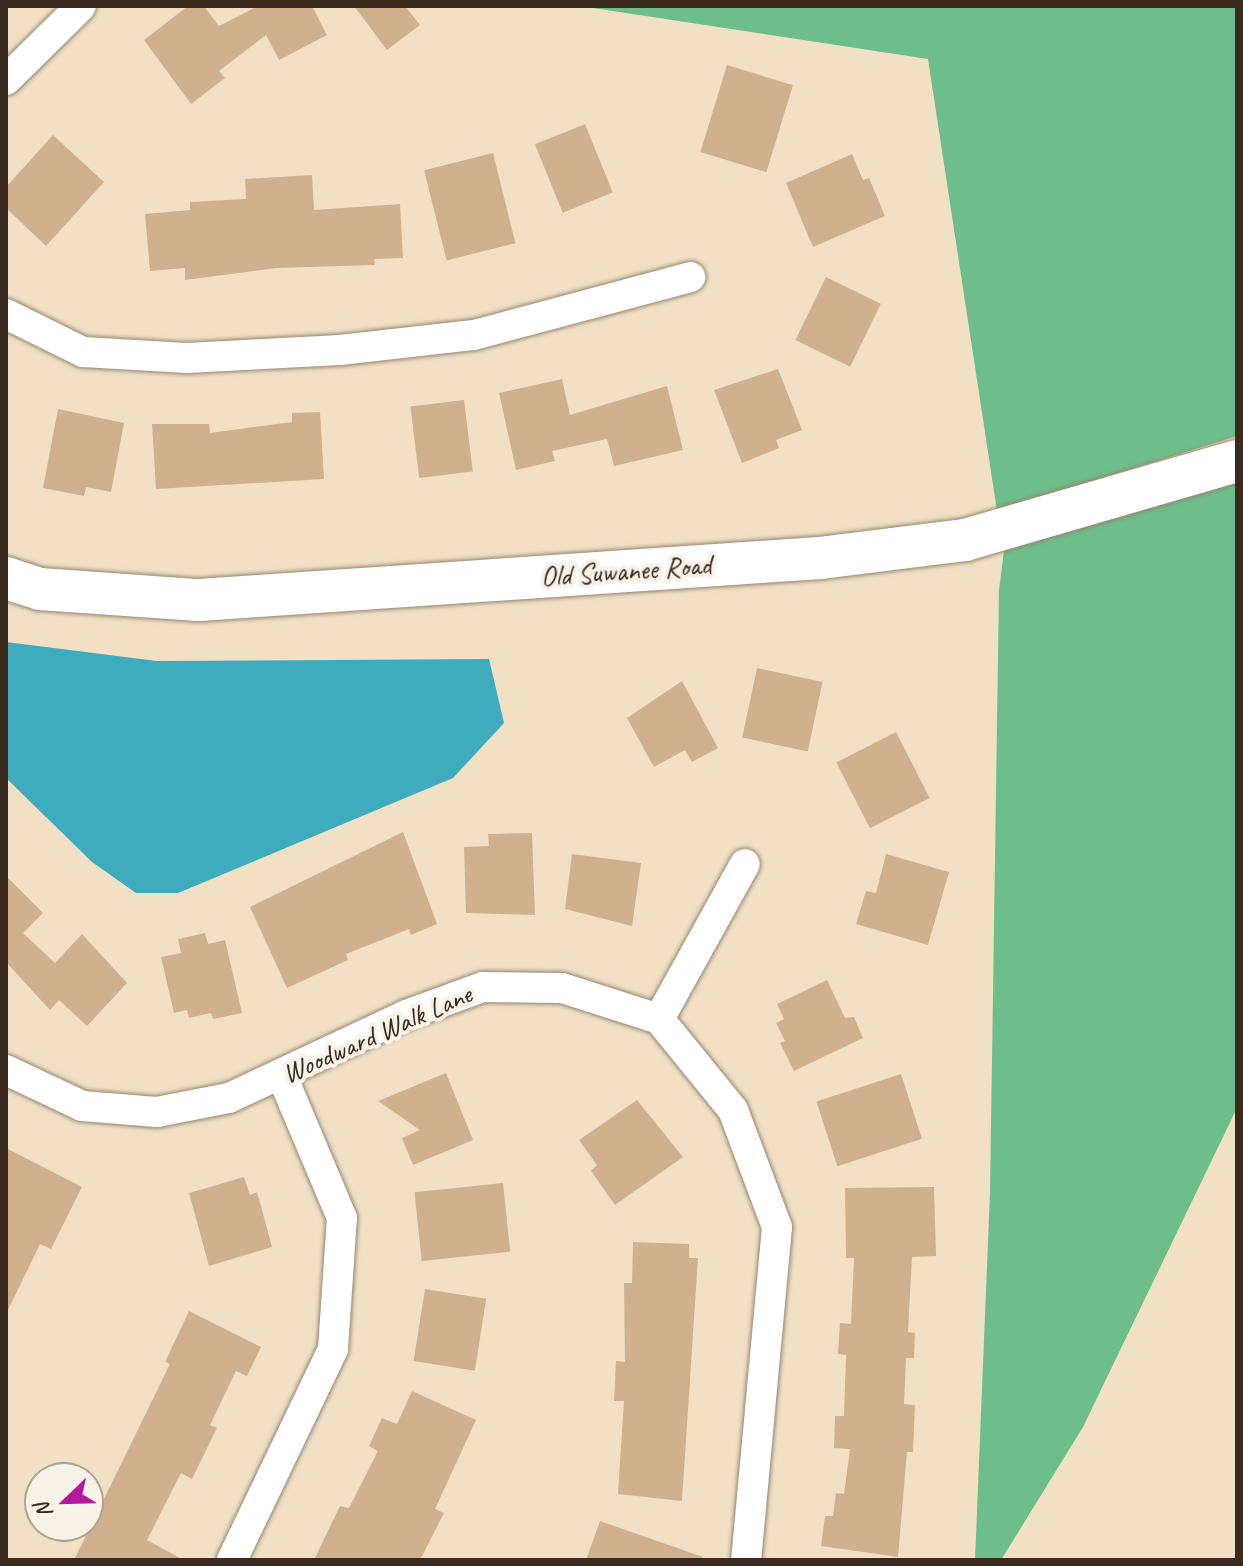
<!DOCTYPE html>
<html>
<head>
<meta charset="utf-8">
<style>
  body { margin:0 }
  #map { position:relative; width:1243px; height:1566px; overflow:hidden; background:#f2e0c5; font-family:Caveat,sans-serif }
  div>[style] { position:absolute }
  .forest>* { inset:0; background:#6dbe8a }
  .water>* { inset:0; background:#3facbe }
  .building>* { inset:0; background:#cfb28d; transform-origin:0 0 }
  .roads { filter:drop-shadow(0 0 2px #968572) drop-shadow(0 0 2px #968572) }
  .street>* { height:30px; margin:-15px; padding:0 15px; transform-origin:15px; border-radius:15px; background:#fff }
  .secondary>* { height:42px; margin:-21px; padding:0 21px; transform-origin:21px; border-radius:21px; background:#fff }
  span { translate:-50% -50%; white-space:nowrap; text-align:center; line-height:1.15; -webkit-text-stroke:8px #f7f3e8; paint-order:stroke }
  .street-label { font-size:28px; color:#3b2a1e }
  .frame { position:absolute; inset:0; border:8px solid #3b2a1e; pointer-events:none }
  .north { position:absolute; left:24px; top:1462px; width:80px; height:80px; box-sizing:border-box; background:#f7f3e8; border:2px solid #aca397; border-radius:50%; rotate:247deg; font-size:22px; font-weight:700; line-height:32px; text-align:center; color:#3b2a1e }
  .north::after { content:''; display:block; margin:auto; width:28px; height:36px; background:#b5179e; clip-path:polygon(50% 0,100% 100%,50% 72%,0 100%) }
</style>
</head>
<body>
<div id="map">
  <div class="forest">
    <div style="clip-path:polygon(580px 6px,1237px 6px,1237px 436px,997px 511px,928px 59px)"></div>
    <div style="clip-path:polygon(1237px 472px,1237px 1108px,1083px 1427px,1001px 1560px,975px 1560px,990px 1193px,999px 590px,1005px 542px)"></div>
  </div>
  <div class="water">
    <div style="clip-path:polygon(6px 642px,157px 661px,489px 659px,504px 723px,453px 778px,178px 893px,136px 893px,92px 862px,6px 778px)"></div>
  </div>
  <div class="building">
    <div style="clip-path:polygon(188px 6px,204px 6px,219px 26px,258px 6px,312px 6px,327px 35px,279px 60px,266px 35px,219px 71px,225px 78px,191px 104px,144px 40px)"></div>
    <div style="clip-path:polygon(354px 6px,405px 6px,420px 25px,387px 50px)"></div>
    <div style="left:727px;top:65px;width:69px;height:91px;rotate:17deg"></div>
    <div style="left:585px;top:124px;width:74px;height:54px;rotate:68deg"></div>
    <div style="clip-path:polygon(53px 135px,104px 182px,46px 246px,6px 208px,6px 187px)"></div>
    <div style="left:493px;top:153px;width:93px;height:71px;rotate:76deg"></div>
    <div style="clip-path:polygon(852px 154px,863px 180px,869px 178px,885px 216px,813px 247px,786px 183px)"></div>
    <div style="clip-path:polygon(312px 175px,314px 210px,400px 204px,403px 258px,374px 259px,375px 265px,276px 268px,185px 280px,185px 268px,150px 271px,145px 214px,190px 210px,190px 202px,246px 199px,245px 179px)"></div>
    <div style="left:826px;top:277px;width:61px;height:70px;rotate:26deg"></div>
    <div style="clip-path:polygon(778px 369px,802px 430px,776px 440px,779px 448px,742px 463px,714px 390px)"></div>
    <div style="clip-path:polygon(562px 379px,570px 415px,667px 386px,683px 450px,614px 466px,607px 439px,552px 451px,555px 461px,516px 470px,499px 393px)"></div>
    <div style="left:464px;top:400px;width:72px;height:54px;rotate:83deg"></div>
    <div style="clip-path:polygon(58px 409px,124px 423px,111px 492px,86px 487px,84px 496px,43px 488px)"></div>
    <div style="clip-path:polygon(320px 412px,324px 479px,156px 489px,152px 424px,209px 424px,210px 433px,292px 422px,292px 413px)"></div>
    <div style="left:757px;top:668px;width:67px;height:71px;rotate:12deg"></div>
    <div style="clip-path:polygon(682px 681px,718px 748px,692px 762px,685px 750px,654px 767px,627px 718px)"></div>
    <div style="left:896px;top:732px;width:74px;height:67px;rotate:63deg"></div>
    <div style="clip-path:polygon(403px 832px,437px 924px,411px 935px,409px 929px,346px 954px,348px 960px,287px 988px,250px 907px)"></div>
    <div style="clip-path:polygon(532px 833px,535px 915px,466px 913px,464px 847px,489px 846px,488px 834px)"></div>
    <div style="clip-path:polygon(572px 854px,641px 863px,632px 926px,565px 909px)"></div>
    <div style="clip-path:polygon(886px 854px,949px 872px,928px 945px,856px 924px,866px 891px,876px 893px)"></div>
    <div style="clip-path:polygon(6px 876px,43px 913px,23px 933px,55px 963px,82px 934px,127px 983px,87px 1026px,59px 1000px,50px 1010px,6px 962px)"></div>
    <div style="clip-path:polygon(205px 933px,208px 944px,225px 940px,242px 1013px,213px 1019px,211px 1013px,189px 1018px,187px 1010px,174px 1013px,161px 957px,181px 953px,178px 939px)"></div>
    <div style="clip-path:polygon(827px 980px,845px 1018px,854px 1017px,863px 1038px,794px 1071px,780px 1043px,785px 1041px,776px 1023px,784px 1019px,777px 1004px)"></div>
    <div style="clip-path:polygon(446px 1073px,473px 1140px,413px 1165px,402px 1138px,420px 1130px,378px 1101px)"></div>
    <div style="left:901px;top:1074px;width:68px;height:89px;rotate:72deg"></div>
    <div style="clip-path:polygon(637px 1100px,683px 1157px,615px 1205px,591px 1171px,597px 1165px,579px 1140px)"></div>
    <div style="clip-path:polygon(6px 1148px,82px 1187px,51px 1249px,40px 1244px,6px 1314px)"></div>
    <div style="clip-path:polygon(244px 1177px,250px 1195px,257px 1192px,272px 1247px,209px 1266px,189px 1193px)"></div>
    <div style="left:503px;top:1183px;width:69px;height:89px;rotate:84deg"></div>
    <div style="clip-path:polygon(934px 1187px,936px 1256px,912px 1257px,908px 1332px,915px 1333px,914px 1358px,906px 1358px,904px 1404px,915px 1405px,913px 1452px,907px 1452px,898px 1557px,821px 1546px,825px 1516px,833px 1516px,836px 1493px,844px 1494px,850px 1449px,834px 1448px,835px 1416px,844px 1416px,846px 1355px,838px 1354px,840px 1323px,851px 1324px,854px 1258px,846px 1258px,845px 1188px)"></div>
    <div style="clip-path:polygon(633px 1242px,689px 1244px,689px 1258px,698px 1258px,682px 1501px,618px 1494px,624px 1401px,614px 1401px,616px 1361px,625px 1362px,624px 1283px,632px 1283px)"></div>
    <div style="left:425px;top:1289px;width:62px;height:73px;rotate:9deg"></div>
    <div style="clip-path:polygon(189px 1311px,261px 1347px,247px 1376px,236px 1371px,210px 1425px,217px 1428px,192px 1479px,181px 1473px,147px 1540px,184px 1560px,74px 1560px,170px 1364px,165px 1362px)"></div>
    <div style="clip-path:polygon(412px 1391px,476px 1420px,435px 1509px,444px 1513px,420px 1560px,314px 1560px,340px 1506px,349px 1508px,378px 1451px,369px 1446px,382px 1418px,397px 1424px)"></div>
    <div style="clip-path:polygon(600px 1521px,703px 1557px,702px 1560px,586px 1560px)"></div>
  </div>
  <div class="roads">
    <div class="street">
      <div style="left:6px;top:80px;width:105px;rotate:-44.6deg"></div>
      <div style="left:6px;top:314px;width:86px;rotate:26.3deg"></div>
      <div style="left:83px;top:352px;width:104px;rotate:3.3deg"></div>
      <div style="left:187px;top:358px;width:153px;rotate:-3deg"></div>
      <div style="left:340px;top:350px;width:135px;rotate:-6.4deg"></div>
      <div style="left:474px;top:335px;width:224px;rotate:-15deg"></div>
      <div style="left:659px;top:1019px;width:177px;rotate:-61deg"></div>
      <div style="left:6px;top:1070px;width:84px;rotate:25.3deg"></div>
      <div style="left:82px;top:1106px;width:75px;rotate:4.6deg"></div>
      <div style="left:157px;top:1112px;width:73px;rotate:-11deg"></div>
      <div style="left:229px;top:1098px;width:195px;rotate:-25.1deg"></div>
      <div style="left:406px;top:1015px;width:82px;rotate:-20deg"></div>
      <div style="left:483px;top:987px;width:79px;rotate:0.7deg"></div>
      <div style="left:562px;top:988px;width:102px;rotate:17.7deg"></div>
      <div style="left:659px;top:1019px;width:117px;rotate:50.9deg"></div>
      <div style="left:733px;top:1110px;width:125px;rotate:69.4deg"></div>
      <div style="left:777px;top:1227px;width:334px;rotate:95.3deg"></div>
      <div style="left:232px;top:1560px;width:234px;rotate:-64.4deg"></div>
      <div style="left:333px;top:1349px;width:131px;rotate:-86.1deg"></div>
      <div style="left:342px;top:1218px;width:154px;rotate:-112.9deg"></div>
    </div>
    <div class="secondary">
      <div style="left:6px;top:578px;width:36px;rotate:18deg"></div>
      <div style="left:40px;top:589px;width:159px;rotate:4deg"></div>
      <div style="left:199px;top:600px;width:622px;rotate:-3.87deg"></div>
      <div style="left:820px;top:558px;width:146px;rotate:-7.1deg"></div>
      <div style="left:965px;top:540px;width:283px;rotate:-16.2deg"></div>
    </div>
  </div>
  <div class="street-label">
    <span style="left:626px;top:571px;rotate:-4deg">Old Suwanee Road</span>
    <span style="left:377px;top:1034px;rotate:-24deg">Woodward Walk Lane</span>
  </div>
  <div class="frame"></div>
  <div class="north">N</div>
</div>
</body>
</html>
